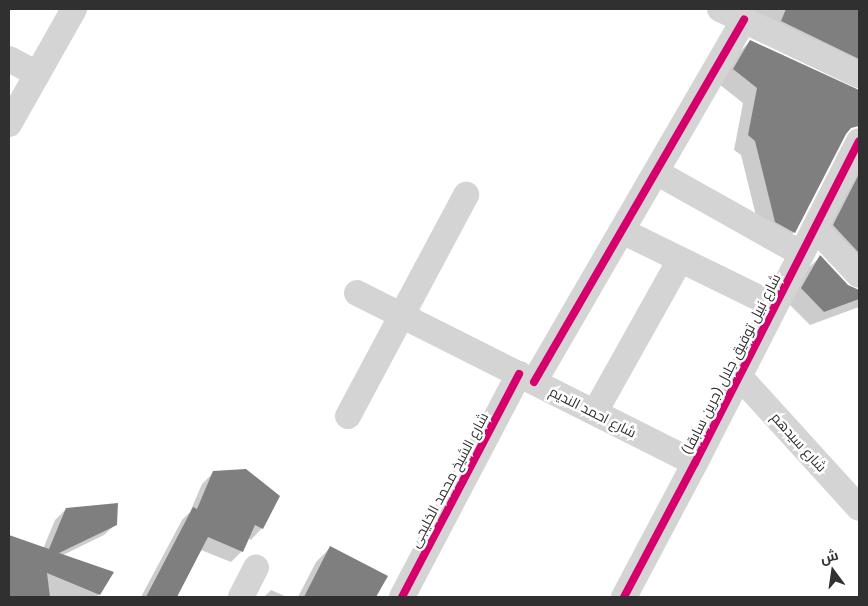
<!DOCTYPE html>
<html>
<head>
<meta charset="utf-8">
<style>
  body { margin:0 }
  #map { position:relative; width:868px; height:606px; overflow:hidden; background:#fff; font-family:"DM Sans",Cairo,sans-serif }
  div>[style] { position:absolute }
  .shadow>* { inset:0; background:#0003 }
  .building>* { inset:0; background:#7f7f7f }
  .minor>* { height:26px; margin:-13px; padding:0 13px; transform-origin:13px; border-radius:13px; background:#d4d4d4 }
  .cycleway>* { height:8px; margin:-4px; padding:0 4px; transform-origin:4px; border-radius:4px; background:#d6006c }
  span { translate:-50% -50%; white-space:nowrap; text-align:center; line-height:1.15; -webkit-text-stroke:5px #fff; paint-order:stroke }
  .street-label { font-size:14px; color:#303030 }
  .frame { position:absolute; inset:0; border:10px solid #303030; pointer-events:none }
  .north { position:absolute; left:808px; top:546px; width:50px; height:50px; -webkit-text-stroke:4px #fff; paint-order:stroke; rotate:346deg; font-size:14px; font-weight:700; line-height:20px; text-align:center; color:#303030 }
  .north::after { content:''; display:block; margin:auto; width:18px; height:22px; background:#303030; clip-path:polygon(50% 0,100% 100%,50% 72%,0 100%) }
</style>
</head>
<body>
<div id="map">
  <div class="shadow">
    <div style="clip-path:polygon(700px 9px,859px 9px,859px 87px,711px 10px)"></div>
    <div style="clip-path:polygon(750px 41px,853px 90px,859px 91px,859px 109px,825px 153px,794px 232px,780px 247px,761px 236px,741px 155px,734px 150px,743px 103px,719px 84px,736px 56px)"></div>
    <div style="clip-path:polygon(859px 166px,859px 284px,820px 240px)"></div>
    <div style="clip-path:polygon(820px 257px,847px 286px,859px 291px,859px 307px,810px 325px,788px 303px,806px 270px)"></div>
    <div style="clip-path:polygon(214px 472px,279px 497px,262px 528px,251px 540px,248px 538px,242px 551px,231px 562px,201px 550px,175px 597px,141px 597px,182px 520px,190px 512px,202px 484px)"></div>
    <div style="clip-path:polygon(66px 509px,116px 524px,104px 535px,63px 555px,112px 572px,97px 597px,9px 597px,9px 537px,43px 549px,55px 520px)"></div>
    <div style="clip-path:polygon(330px 548px,386px 577px,375px 597px,298px 597px,316px 562px)"></div>
    <div style="clip-path:polygon(271px 590px,287px 597px,264px 597px)"></div>
  </div>
  <div class="building">
    <div style="clip-path:polygon(786px 9px,859px 9px,859px 59px,781px 21px)"></div>
    <div style="clip-path:polygon(750px 40px,859px 90px,859px 126px,851px 128px,846px 134px,795px 233px,775px 222px,755px 141px,748px 135px,757px 88px,733px 69px)"></div>
    <div style="clip-path:polygon(859px 174px,859px 253px,833px 225px)"></div>
    <div style="clip-path:polygon(820px 255px,848px 285px,859px 290px,859px 299px,824px 312px,801px 288px)"></div>
    <div style="clip-path:polygon(246px 469px,280px 496px,263px 529px,255px 525px,243px 552px,208px 537px,177px 597px,146px 597px,193px 507px,197px 509px,213px 471px)"></div>
    <div style="clip-path:polygon(118px 503px,117px 525px,59px 553px,114px 572px,100px 595px,47px 573px,50px 597px,9px 597px,9px 535px,49px 549px,66px 508px)"></div>
    <div style="clip-path:polygon(330px 546px,388px 576px,376px 597px,304px 597px)"></div>
  </div>
  <div class="minor">
    <div style="left:720px;top:9px;width:154px;rotate:25.4deg"></div>
    <div style="left:9px;top:59px;width:32px;rotate:28deg"></div>
    <div style="left:9px;top:124px;width:132px;rotate:-60.5deg"></div>
    <div style="left:656px;top:172px;width:167px;rotate:29.3deg"></div>
    <div style="left:815px;top:228px;width:64px;rotate:46.9deg"></div>
    <div style="left:622px;top:231px;width:170px;rotate:26.1deg"></div>
    <div style="left:357px;top:293px;width:378px;rotate:26.7deg"></div>
    <div style="left:739px;top:376px;width:178px;rotate:47.7deg"></div>
    <div style="left:534px;top:382px;width:419px;rotate:-59.9deg"></div>
    <div style="left:595px;top:412px;width:174px;rotate:-60.8deg"></div>
    <div style="left:348px;top:416px;width:251px;rotate:-61.9deg"></div>
    <div style="left:241px;top:597px;width:33px;rotate:-63deg"></div>
    <div style="left:402px;top:597px;width:252px;rotate:-62.3deg"></div>
    <div style="left:624px;top:597px;width:152px;rotate:-62.1deg"></div>
    <div style="left:695px;top:463px;width:361px;rotate:-63deg"></div>
  </div>
  <div class="cycleway">
    <div style="left:534px;top:382px;width:419px;rotate:-59.9deg"></div>
    <div style="left:402px;top:597px;width:252px;rotate:-62.3deg"></div>
    <div style="left:624px;top:597px;width:152px;rotate:-62.1deg"></div>
    <div style="left:695px;top:463px;width:361px;rotate:-63deg"></div>
  </div>
  <div class="street-label">
    <span style="left:731px;top:364px;rotate:-63deg">شارع نبيل توفيق جلال (جرين سابقا)</span>
    <span style="left:593px;top:412px;rotate:27deg">شارع احمد النديم</span>
    <span style="left:799px;top:442px;rotate:48deg">شارع سيدهم</span>
    <span style="left:449px;top:480px;rotate:-62deg">شارع الشيخ محمد الخليجى</span>
  </div>
  <div class="frame"></div>
  <div class="north">ش</div>
</div>
</body>
</html>
